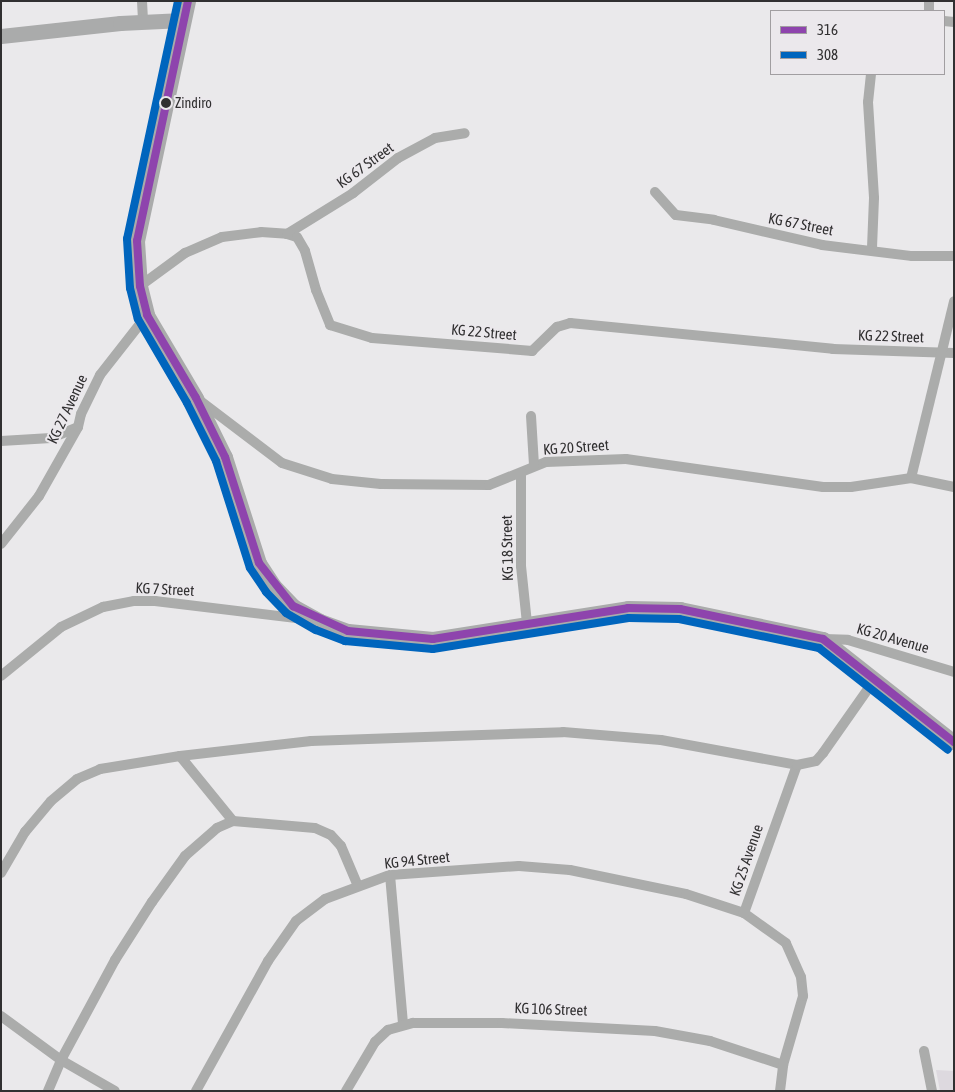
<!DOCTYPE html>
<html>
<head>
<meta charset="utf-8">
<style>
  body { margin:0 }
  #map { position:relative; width:955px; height:1092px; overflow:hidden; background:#eae9eb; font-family:"Asap Condensed",sans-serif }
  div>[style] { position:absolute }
  .built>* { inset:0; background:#ddd9df }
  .street>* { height:10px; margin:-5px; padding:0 5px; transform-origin:5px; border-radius:5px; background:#abacab }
  .secondary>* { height:15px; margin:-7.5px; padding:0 7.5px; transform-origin:7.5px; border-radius:7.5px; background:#aaabab }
  .bus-1>* { height:8px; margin:-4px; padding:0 4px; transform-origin:4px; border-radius:4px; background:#8e44ad }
  .bus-2>* { height:8px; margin:-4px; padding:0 4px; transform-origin:4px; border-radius:4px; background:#0065bd }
  .dots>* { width:14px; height:14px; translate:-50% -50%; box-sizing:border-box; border:2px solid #ebe8ec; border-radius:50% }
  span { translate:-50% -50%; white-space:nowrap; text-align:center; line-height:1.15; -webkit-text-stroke:4px #ebe8ec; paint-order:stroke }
  .bus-label { font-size:14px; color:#313031 }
  .left { translate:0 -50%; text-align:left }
  .street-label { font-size:15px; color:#313031 }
  .frame { position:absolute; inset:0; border:2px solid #313031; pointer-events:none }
  .legend { position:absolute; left:770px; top:10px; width:175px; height:65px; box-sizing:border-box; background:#ebe8ec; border:1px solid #a19ea1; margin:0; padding:6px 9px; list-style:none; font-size:15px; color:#313031 }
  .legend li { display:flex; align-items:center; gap:10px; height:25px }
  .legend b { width:25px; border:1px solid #a19ea1 }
</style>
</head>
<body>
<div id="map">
  <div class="built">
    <div style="clip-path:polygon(936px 1070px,954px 1071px,954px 1091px,940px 1091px)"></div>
  </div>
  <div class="street">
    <div style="left:142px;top:1px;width:21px;rotate:87deg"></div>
    <div style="left:929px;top:11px;width:10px;rotate:-90deg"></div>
    <div style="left:944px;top:21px;width:10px;rotate:6deg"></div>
    <div style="left:871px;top:74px;width:28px;rotate:96deg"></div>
    <div style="left:868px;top:102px;width:96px;rotate:86.4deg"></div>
    <div style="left:874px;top:198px;width:50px;rotate:92.3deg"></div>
    <div style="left:655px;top:192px;width:31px;rotate:48deg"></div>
    <div style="left:676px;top:215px;width:38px;rotate:7deg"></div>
    <div style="left:714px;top:220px;width:111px;rotate:13deg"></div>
    <div style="left:822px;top:245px;width:91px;rotate:7deg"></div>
    <div style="left:912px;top:256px;width:42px"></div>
    <div style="left:287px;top:234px;width:78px;rotate:-31.8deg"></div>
    <div style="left:353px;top:193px;width:57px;rotate:-37.9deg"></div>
    <div style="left:398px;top:158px;width:42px;rotate:-28.4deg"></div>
    <div style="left:435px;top:138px;width:30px;rotate:-9deg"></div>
    <div style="left:140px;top:286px;width:56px;rotate:-36.3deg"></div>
    <div style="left:185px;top:253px;width:40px;rotate:-23.4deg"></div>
    <div style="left:222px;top:237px;width:39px;rotate:-7deg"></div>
    <div style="left:261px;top:232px;width:26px;rotate:4deg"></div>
    <div style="left:287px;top:234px;width:10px;rotate:17deg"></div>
    <div style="left:297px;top:237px;width:16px;rotate:60deg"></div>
    <div style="left:305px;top:251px;width:41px;rotate:74.2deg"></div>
    <div style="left:316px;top:290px;width:38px;rotate:68deg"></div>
    <div style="left:330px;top:325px;width:44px;rotate:17.2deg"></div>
    <div style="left:372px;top:338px;width:161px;rotate:4.6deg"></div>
    <div style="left:532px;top:351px;width:35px;rotate:-44deg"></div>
    <div style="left:557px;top:327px;width:14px;rotate:-17deg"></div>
    <div style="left:570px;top:323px;width:264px;rotate:5.6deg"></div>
    <div style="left:833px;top:349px;width:121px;rotate:1.9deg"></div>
    <div style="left:199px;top:400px;width:104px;rotate:37.2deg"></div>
    <div style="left:282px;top:463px;width:52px;rotate:17.7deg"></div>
    <div style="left:332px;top:479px;width:49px;rotate:5.8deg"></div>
    <div style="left:381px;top:484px;width:108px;rotate:0.5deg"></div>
    <div style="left:489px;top:485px;width:61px;rotate:-22deg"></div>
    <div style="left:546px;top:462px;width:80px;rotate:-2.1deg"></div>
    <div style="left:626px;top:459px;width:199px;rotate:8.1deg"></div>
    <div style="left:823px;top:487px;width:28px"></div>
    <div style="left:851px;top:487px;width:61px;rotate:-8.5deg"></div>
    <div style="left:911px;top:478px;width:44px;rotate:11.8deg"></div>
    <div style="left:531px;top:416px;width:49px;rotate:86.5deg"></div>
    <div style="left:1px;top:441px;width:50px;rotate:-3.4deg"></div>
    <div style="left:51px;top:438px;width:29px;rotate:-22deg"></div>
    <div style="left:521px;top:473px;width:93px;rotate:90deg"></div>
    <div style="left:521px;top:566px;width:57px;rotate:84deg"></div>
    <div style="left:911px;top:478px;width:182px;rotate:-76.3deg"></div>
    <div style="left:1px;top:544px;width:61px;rotate:-51.6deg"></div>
    <div style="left:39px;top:496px;width:79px;rotate:-60.5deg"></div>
    <div style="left:78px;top:427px;width:13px;rotate:-77deg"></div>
    <div style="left:81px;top:414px;width:43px;rotate:-64deg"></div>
    <div style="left:100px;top:375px;width:76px;rotate:-51.9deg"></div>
    <div style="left:824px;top:639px;width:24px;rotate:2deg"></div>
    <div style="left:848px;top:640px;width:111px;rotate:16.8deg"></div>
    <div style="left:1px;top:676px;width:77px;rotate:-39.2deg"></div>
    <div style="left:61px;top:627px;width:47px;rotate:-25.5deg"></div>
    <div style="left:103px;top:607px;width:32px;rotate:-11deg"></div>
    <div style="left:134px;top:601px;width:21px"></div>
    <div style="left:155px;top:601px;width:159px;rotate:6.9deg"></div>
    <div style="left:180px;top:756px;width:84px;rotate:50.8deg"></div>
    <div style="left:1px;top:873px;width:48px;rotate:-59.7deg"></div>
    <div style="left:25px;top:832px;width:40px;rotate:-50deg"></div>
    <div style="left:51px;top:801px;width:34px;rotate:-40deg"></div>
    <div style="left:77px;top:779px;width:25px;rotate:-23deg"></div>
    <div style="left:100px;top:769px;width:81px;rotate:-9.2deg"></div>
    <div style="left:180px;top:756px;width:132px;rotate:-6.5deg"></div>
    <div style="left:311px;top:741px;width:252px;rotate:-2deg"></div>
    <div style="left:563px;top:732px;width:98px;rotate:4.7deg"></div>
    <div style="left:661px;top:740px;width:138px;rotate:10.4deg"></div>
    <div style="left:390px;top:875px;width:150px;rotate:85deg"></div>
    <div style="left:1px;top:1016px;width:74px;rotate:36.3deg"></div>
    <div style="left:61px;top:1060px;width:62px;rotate:29.9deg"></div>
    <div style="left:924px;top:1051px;width:41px;rotate:78.7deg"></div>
    <div style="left:48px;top:1091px;width:34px;rotate:-67deg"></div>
    <div style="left:61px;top:1060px;width:114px;rotate:-61.6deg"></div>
    <div style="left:115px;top:960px;width:69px;rotate:-57.5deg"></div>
    <div style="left:152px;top:902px;width:57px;rotate:-54.3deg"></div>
    <div style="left:185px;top:856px;width:43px;rotate:-41.2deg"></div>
    <div style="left:217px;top:828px;width:17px;rotate:-24deg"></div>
    <div style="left:233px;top:821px;width:82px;rotate:4.9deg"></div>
    <div style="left:315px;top:828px;width:17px;rotate:24deg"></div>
    <div style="left:331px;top:835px;width:15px;rotate:48deg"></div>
    <div style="left:341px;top:846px;width:43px;rotate:67deg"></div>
    <div style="left:196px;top:1091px;width:149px;rotate:-61deg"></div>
    <div style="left:268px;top:961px;width:49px;rotate:-55deg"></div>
    <div style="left:296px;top:921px;width:36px;rotate:-37deg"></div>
    <div style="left:325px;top:899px;width:69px;rotate:-20.3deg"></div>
    <div style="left:390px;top:875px;width:129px;rotate:-4deg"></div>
    <div style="left:519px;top:866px;width:51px;rotate:4.5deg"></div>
    <div style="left:570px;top:870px;width:118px;rotate:11.7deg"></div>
    <div style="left:686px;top:894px;width:61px;rotate:18.1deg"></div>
    <div style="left:346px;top:1091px;width:57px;rotate:-59.4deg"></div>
    <div style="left:375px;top:1042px;width:18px;rotate:-43deg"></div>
    <div style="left:388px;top:1030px;width:26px;rotate:-16deg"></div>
    <div style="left:413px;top:1023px;width:89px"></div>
    <div style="left:502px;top:1023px;width:153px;rotate:3deg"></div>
    <div style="left:655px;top:1031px;width:56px;rotate:10.3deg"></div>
    <div style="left:710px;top:1041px;width:77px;rotate:18.2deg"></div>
    <div style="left:780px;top:1091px;width:26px;rotate:-83deg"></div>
    <div style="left:783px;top:1065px;width:72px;rotate:-73.8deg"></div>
    <div style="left:803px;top:996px;width:19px;rotate:-96deg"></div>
    <div style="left:801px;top:977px;width:37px;rotate:-114deg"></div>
    <div style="left:786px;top:943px;width:52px;rotate:-144.5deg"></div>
    <div style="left:744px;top:913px;width:157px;rotate:-70.3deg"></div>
    <div style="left:797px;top:765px;width:19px;rotate:-12deg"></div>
    <div style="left:816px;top:761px;width:11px;rotate:-49deg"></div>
    <div style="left:823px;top:753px;width:90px;rotate:-54.9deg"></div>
  </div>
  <div class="secondary">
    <div style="left:188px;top:1px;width:245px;rotate:102deg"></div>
    <div style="left:137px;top:241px;width:45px;rotate:86.2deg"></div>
    <div style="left:140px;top:286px;width:30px;rotate:76deg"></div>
    <div style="left:147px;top:315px;width:96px;rotate:59.4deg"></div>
    <div style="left:196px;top:398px;width:66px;rotate:63.8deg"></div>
    <div style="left:225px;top:457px;width:111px;rotate:72.2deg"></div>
    <div style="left:259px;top:563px;width:27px;rotate:57deg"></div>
    <div style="left:274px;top:586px;width:28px;rotate:46deg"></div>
    <div style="left:293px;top:606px;width:31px;rotate:29deg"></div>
    <div style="left:320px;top:621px;width:30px;rotate:20deg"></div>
    <div style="left:348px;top:631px;width:85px;rotate:5.4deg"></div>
    <div style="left:433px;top:639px;width:197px;rotate:-9deg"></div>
    <div style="left:628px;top:608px;width:52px;rotate:1.1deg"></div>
    <div style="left:680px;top:609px;width:49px;rotate:11.8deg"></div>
    <div style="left:728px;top:619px;width:97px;rotate:11.9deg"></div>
    <div style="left:823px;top:639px;width:167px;rotate:38.2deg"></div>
    <div style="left:1px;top:36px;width:120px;rotate:-6.2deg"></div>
    <div style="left:120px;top:23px;width:63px;rotate:-2.7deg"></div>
  </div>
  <div class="bus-1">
    <div style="left:188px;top:1px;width:245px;rotate:102deg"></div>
    <div style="left:137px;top:241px;width:45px;rotate:86.2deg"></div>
    <div style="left:140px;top:286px;width:30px;rotate:76deg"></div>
    <div style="left:147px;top:315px;width:96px;rotate:59.4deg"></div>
    <div style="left:196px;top:398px;width:66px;rotate:63.8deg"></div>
    <div style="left:225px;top:457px;width:111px;rotate:72.2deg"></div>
    <div style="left:259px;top:563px;width:55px;rotate:51.7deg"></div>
    <div style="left:293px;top:606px;width:60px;rotate:24.4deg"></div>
    <div style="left:348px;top:631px;width:85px;rotate:5.4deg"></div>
    <div style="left:433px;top:639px;width:197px;rotate:-9deg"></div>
    <div style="left:628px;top:608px;width:52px;rotate:1.1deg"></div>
    <div style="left:680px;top:609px;width:146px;rotate:11.8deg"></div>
    <div style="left:823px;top:639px;width:167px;rotate:38.2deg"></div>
  </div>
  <div class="bus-2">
    <div style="left:178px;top:1px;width:243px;rotate:102.1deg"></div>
    <div style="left:127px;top:239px;width:49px;rotate:86.5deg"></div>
    <div style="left:130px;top:288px;width:32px;rotate:76deg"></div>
    <div style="left:138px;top:319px;width:97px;rotate:59.7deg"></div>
    <div style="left:187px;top:403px;width:65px;rotate:63.4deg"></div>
    <div style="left:216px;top:461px;width:112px;rotate:72.4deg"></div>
    <div style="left:250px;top:568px;width:29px;rotate:56deg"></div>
    <div style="left:266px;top:592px;width:29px;rotate:46deg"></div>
    <div style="left:286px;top:613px;width:34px;rotate:30deg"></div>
    <div style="left:316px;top:630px;width:31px;rotate:21deg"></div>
    <div style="left:345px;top:641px;width:88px;rotate:5.2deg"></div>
    <div style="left:433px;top:649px;width:198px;rotate:-9deg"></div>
    <div style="left:629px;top:618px;width:50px;rotate:1.1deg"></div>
    <div style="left:679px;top:619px;width:143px;rotate:11.7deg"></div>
    <div style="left:819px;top:648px;width:164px;rotate:38.3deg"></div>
  </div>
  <div class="dots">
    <div style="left:166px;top:103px;background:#313031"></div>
  </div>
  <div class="bus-label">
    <span class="left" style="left:175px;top:103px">Zindiro</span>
  </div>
  <div class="street-label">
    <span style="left:365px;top:165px;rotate:-36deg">KG 67 Street</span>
    <span style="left:801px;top:224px;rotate:11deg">KG 67 Street</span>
    <span style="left:484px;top:332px;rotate:5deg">KG 22 Street</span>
    <span style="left:891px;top:336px;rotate:2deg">KG 22 Street</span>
    <span style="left:67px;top:409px;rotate:-65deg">KG 27 Avenue</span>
    <span style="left:576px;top:447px;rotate:-4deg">KG 20 Street</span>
    <span style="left:507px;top:548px;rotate:-91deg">KG 18 Street</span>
    <span style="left:165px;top:589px;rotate:3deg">KG 7 Street</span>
    <span style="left:893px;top:638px;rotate:16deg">KG 20 Avenue</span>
    <span style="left:417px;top:860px;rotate:-6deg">KG 94 Street</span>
    <span style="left:746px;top:860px;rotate:-71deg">KG 25 Avenue</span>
    <span style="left:551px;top:1009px;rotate:2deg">KG 106 Street</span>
  </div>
  <div class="frame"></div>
  <ul class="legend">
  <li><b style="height:6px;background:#8e44ad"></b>316</li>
  <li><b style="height:6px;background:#0065bd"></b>308</li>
  </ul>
</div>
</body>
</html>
